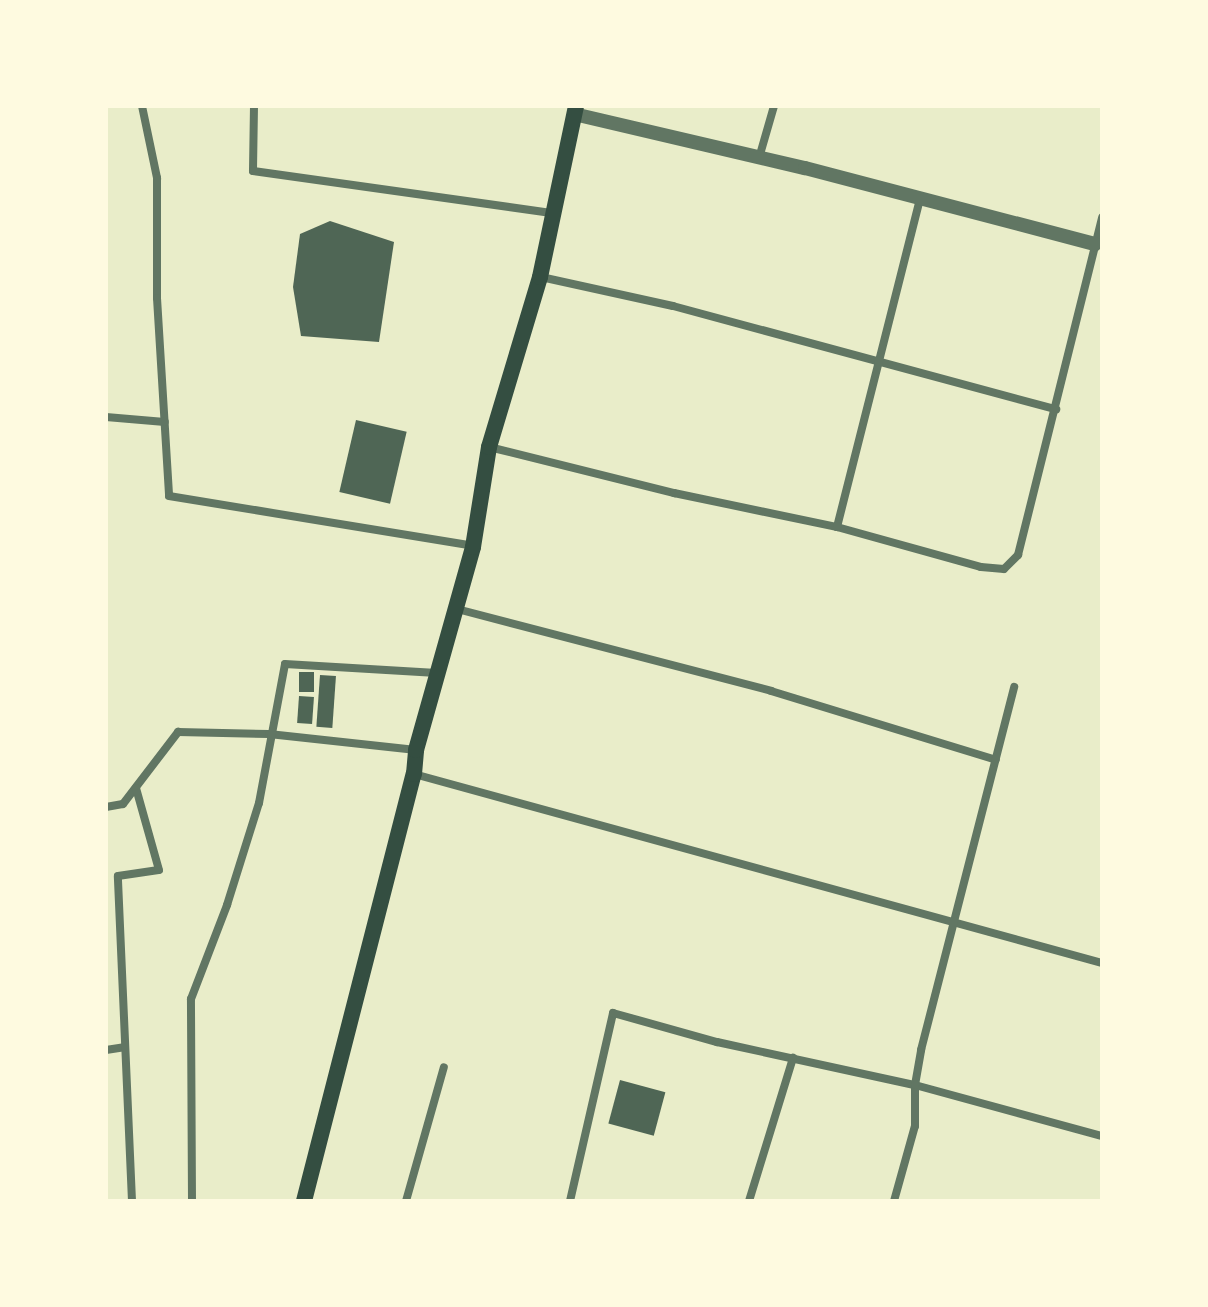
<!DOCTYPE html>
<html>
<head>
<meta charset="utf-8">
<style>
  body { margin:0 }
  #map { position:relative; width:1208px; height:1307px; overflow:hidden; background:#e9edc9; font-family:"Roboto Condensed",sans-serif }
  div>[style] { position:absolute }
  .building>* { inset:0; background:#4f6655; transform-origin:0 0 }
  .minor>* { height:8px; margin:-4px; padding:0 4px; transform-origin:4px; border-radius:4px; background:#617663 }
  .tertiary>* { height:14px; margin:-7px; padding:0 7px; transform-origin:7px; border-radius:7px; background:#617663 }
  .secondary>* { height:16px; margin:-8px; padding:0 8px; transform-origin:8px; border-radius:8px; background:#344e41 }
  span { translate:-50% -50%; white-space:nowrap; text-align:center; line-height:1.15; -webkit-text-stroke:6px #fefae0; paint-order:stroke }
  .frame { position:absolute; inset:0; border:108px solid #fefae0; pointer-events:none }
</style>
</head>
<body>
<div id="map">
  <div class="building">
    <div style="clip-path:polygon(330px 221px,394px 242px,379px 342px,301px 336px,293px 287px,300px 234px)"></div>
    <div style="left:356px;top:420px;width:52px;height:74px;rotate:13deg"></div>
    <div style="left:299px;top:672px;width:15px;height:20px"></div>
    <div style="left:320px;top:675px;width:16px;height:52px;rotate:4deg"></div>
    <div style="left:299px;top:696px;width:15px;height:27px;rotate:4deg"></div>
    <div style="left:620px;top:1080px;width:47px;height:45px;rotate:15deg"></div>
  </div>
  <div class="minor">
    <div style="left:142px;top:106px;width:74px;rotate:78.2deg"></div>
    <div style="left:157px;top:178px;width:120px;rotate:90deg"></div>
    <div style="left:157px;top:298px;width:198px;rotate:86.5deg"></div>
    <div style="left:169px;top:496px;width:308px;rotate:9.3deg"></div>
    <div style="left:254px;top:106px;width:65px;rotate:90.9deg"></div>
    <div style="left:253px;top:171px;width:303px;rotate:8deg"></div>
    <div style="left:759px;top:158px;width:54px;rotate:-73.9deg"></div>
    <div style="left:541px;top:277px;width:135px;rotate:12.4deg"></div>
    <div style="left:673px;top:306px;width:397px;rotate:15.1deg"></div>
    <div style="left:106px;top:417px;width:59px;rotate:4.8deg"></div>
    <div style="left:489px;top:447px;width:191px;rotate:14deg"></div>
    <div style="left:674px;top:493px;width:167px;rotate:11.8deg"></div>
    <div style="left:837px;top:527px;width:149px;rotate:15.5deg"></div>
    <div style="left:981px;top:567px;width:23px;rotate:5deg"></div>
    <div style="left:1004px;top:569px;width:20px;rotate:-45deg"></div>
    <div style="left:1018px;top:555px;width:348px;rotate:-76deg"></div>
    <div style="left:837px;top:527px;width:338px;rotate:-75.8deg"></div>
    <div style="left:457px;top:609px;width:325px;rotate:14.6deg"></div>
    <div style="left:771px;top:691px;width:235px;rotate:17deg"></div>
    <div style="left:414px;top:774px;width:713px;rotate:15.36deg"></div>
    <div style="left:106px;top:807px;width:17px;rotate:-10deg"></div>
    <div style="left:123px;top:804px;width:91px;rotate:-52.6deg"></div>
    <div style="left:178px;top:732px;width:91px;rotate:1.3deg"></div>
    <div style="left:269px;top:734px;width:148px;rotate:6.2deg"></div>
    <div style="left:106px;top:1050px;width:18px;rotate:-9deg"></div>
    <div style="left:132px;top:1201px;width:325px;rotate:-92.5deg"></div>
    <div style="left:118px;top:876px;width:41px;rotate:-8.3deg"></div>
    <div style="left:159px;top:870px;width:85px;rotate:-105.7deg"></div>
    <div style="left:192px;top:1201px;width:202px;rotate:-90.3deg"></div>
    <div style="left:191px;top:999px;width:101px;rotate:-69deg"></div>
    <div style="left:227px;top:905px;width:107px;rotate:-72.6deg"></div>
    <div style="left:259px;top:803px;width:141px;rotate:-79.4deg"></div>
    <div style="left:285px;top:664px;width:152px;rotate:3.4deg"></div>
    <div style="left:406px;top:1201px;width:139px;rotate:-74.2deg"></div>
    <div style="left:570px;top:1201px;width:193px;rotate:-77.1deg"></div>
    <div style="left:613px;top:1013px;width:108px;rotate:15.6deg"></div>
    <div style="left:717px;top:1042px;width:203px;rotate:12.3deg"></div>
    <div style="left:915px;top:1085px;width:194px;rotate:15.3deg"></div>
    <div style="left:749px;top:1201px;width:150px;rotate:-72.9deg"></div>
    <div style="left:894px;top:1201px;width:78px;rotate:-74.4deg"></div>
    <div style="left:915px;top:1126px;width:41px;rotate:-90deg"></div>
    <div style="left:915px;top:1085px;width:36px;rotate:-80deg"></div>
    <div style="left:921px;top:1050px;width:375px;rotate:-75.6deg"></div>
  </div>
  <div class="tertiary">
    <div style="left:574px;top:114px;width:237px;rotate:13.2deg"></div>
    <div style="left:805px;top:168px;width:300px;rotate:14.7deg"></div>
  </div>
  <div class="secondary">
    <div style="left:304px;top:1201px;width:441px;rotate:-75.6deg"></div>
    <div style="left:414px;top:774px;width:24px;rotate:-85deg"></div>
    <div style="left:416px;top:750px;width:211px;rotate:-74.3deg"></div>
    <div style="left:473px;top:547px;width:101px;rotate:-80.9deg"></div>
    <div style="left:489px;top:447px;width:177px;rotate:-73.3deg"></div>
    <div style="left:540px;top:277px;width:175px;rotate:-78.1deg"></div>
  </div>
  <div class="frame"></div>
</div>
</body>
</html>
